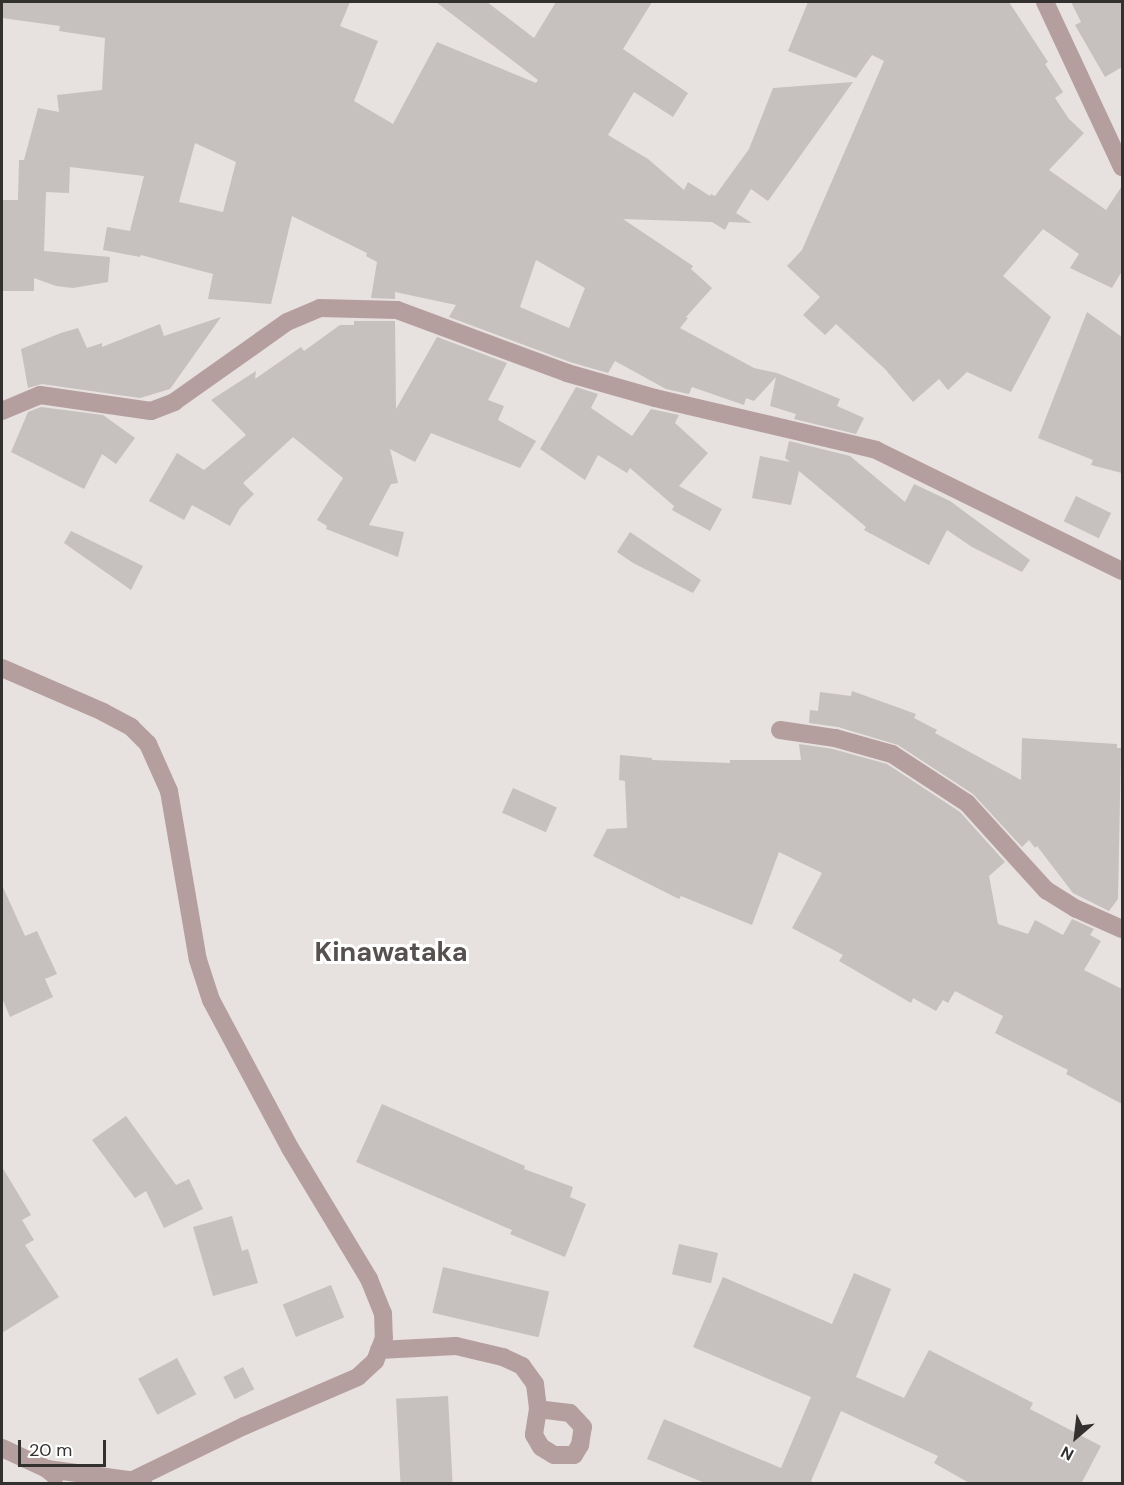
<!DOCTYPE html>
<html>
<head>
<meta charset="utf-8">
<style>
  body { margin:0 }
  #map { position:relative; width:1124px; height:1485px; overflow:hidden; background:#e7e1df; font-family:"DM Sans",sans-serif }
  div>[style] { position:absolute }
  .building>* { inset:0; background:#c6c0be; transform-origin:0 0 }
  .street>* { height:18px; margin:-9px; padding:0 9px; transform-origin:9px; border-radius:9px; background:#b59e9e }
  span { translate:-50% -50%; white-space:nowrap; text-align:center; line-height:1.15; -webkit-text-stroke:6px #fff; paint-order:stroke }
  .district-label { font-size:27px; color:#56514f; font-weight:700 }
  .frame { position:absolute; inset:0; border:3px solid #333130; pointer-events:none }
  .north { position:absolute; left:1046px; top:1407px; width:60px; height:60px; -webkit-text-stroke:4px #fff; paint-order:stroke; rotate:208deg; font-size:16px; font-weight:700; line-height:24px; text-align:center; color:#333130 }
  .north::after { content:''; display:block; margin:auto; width:21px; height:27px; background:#333130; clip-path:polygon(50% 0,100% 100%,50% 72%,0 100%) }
  .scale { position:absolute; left:18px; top:1440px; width:88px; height:27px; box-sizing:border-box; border:3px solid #333130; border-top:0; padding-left:8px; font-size:18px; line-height:21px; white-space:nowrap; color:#333130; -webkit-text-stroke:4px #fff; paint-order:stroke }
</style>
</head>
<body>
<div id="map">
  <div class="building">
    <div style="clip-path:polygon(evenodd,2px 2px,350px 2px,340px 26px,378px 41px,354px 101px,393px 124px,437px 42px,536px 83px,538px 80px,436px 2px,487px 2px,534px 38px,556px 2px,652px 2px,623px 49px,688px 93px,673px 117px,634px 92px,608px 135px,648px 159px,684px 190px,688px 182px,710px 196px,711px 194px,715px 196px,749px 149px,773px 88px,853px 82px,768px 201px,751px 189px,736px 213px,752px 223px,729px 222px,725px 230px,712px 222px,623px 219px,693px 266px,691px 269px,712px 288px,686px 317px,688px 318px,680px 328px,754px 368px,777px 373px,840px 399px,837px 406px,864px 418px,856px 434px,794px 419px,796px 414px,770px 406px,776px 377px,754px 401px,746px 398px,744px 405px,692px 387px,689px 394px,666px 389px,615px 361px,608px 373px,570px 362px,449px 317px,456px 305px,395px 292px,395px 299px,371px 298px,377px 262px,366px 256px,367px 253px,292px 216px,271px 304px,208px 299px,213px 274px,141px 255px,140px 257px,103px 250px,107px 227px,130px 231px,144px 176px,70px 167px,69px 193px,46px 192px,44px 251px,110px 257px,108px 282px,73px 288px,56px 286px,34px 278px,34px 291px,2px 291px,2px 200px,18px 200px,19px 160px,24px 160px,38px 108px,59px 112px,57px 95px,102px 90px,105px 38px,59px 31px,60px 26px,2px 18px,2px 2px,195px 143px,236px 162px,223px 212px,179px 202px,195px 143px,2px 2px,536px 260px,585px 288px,569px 328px,520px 307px,536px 260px)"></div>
    <div style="clip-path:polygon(808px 2px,1009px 2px,1048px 62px,1045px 64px,1063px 92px,1055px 98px,1069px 119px,1084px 133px,1049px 170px,1106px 210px,1122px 186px,1122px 271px,1112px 288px,1070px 268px,1079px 254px,1043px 229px,1003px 276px,1051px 317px,1011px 392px,967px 372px,948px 390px,939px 379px,913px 402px,885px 369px,836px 324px,825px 335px,803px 315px,820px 297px,787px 266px,802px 250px,884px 61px,872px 55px,856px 78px,788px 51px)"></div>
    <div style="clip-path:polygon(1071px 2px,1122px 2px,1122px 67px,1105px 77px,1075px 25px,1081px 22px)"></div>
    <div style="clip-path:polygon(1087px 312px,1122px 337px,1122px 473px,1091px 465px,1093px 460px,1038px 438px)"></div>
    <div style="clip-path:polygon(221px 317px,170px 389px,140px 398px,42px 384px,28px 388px,21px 349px,61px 333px,78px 328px,87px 348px,102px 343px,102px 347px,160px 324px,164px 336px)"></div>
    <div style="clip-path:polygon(354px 321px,395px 321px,396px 409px,437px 337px,507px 363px,488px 400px,504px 406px,498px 420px,536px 441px,520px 468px,431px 433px,415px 462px,390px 449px,398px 483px,391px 484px,369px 525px,404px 532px,398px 557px,326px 529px,327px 526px,317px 520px,343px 478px,293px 437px,243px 483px,254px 494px,240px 508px,230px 526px,192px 505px,184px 520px,149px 501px,177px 453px,204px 470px,246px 435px,211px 400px,256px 371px,255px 379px,301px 347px,304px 351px,340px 325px,354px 325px)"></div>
    <div style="clip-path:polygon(576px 387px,598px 394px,591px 408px,632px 436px,651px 409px,679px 415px,675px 423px,708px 453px,679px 486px,722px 509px,710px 531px,672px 510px,674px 506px,630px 468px,627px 473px,598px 455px,585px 480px,540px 449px)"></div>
    <div style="clip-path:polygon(41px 407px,103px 415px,135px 438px,116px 464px,102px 454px,84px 489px,11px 452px,28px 412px)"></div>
    <div style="clip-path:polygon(789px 441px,850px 456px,905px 502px,914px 484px,950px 501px,1030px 560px,1022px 572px,972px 547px,947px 530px,929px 565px,864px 530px,866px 527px,799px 471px,791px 505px,752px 498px,760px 456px,790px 462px,785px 458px)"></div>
    <div style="left:1076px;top:496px;width:39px;height:28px;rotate:26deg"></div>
    <div style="clip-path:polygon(71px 531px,143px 566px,131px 590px,64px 543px)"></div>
    <div style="clip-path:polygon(630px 532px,701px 580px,693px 593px,633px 563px,617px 552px)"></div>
    <div style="clip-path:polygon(852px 691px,916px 714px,914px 718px,937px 730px,935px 733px,1021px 780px,1022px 738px,1117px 744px,1117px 748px,1121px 748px,1118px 899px,1109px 911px,1073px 893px,1037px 846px,1035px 848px,1029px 840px,1022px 847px,973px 794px,898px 745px,838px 727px,809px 723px,810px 710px,818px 711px,820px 692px,851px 696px)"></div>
    <div style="clip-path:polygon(799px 744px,833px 749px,887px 764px,960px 812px,1005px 862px,989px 876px,998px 924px,1028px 934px,1035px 920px,1063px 935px,1072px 919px,1094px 929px,1090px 935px,1101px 941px,1084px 970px,1122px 989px,1122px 1104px,1066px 1074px,1068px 1070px,995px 1033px,1003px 1016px,955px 991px,948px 1003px,943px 1000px,936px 1011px,913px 998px,911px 1003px,839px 961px,843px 955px,792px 928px,822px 873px,779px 852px,752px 925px,681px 896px,679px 899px,593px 856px,607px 829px,627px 828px,625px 781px,619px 780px,620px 755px,652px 758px,652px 760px,730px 763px,730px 760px,801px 760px)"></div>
    <div style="left:513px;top:788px;width:48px;height:27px;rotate:24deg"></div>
    <div style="clip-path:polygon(2px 885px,25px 936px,37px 931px,57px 974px,45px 979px,53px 997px,10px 1017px,2px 998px)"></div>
    <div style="clip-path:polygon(382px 1104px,525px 1166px,524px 1169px,573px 1187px,570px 1197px,586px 1204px,565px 1257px,510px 1234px,512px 1230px,356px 1162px)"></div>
    <div style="clip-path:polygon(126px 1116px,176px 1185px,189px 1179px,203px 1209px,164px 1228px,146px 1191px,135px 1198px,92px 1140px)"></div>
    <div style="clip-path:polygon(2px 1167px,31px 1215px,22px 1220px,34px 1240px,25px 1245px,59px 1297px,2px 1333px)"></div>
    <div style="clip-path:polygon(232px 1216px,242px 1251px,248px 1249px,258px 1283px,213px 1296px,193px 1227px)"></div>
    <div style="left:679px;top:1244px;width:40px;height:31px;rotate:13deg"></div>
    <div style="left:443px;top:1267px;width:109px;height:47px;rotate:13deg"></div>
    <div style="clip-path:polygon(854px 1273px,891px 1289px,856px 1377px,904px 1398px,929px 1350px,1033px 1403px,1030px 1409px,1101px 1446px,1081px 1484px,971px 1484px,934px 1463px,938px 1456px,841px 1411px,811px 1481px,816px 1484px,707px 1484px,647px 1459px,664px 1419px,781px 1468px,811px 1397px,693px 1347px,723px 1277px,832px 1324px)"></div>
    <div style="left:331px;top:1285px;width:35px;height:52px;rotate:68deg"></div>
    <div style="left:177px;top:1358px;width:41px;height:44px;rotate:62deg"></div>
    <div style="left:243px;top:1367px;width:25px;height:22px;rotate:63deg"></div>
    <div style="left:448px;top:1396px;width:88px;height:52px;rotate:87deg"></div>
  </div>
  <div class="street">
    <div style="left:1045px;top:2px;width:182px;rotate:65deg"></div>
    <div style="left:2px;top:411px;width:41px;rotate:-22.8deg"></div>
    <div style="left:40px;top:395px;width:112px;rotate:8.2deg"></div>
    <div style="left:151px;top:411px;width:25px;rotate:-21deg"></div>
    <div style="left:174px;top:402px;width:138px;rotate:-35.3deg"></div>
    <div style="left:287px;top:322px;width:36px;rotate:-23deg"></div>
    <div style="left:320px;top:308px;width:77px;rotate:1.5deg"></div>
    <div style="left:397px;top:310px;width:181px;rotate:20.3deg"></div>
    <div style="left:567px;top:373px;width:91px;rotate:15.9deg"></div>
    <div style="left:655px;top:398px;width:227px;rotate:13.2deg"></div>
    <div style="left:876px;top:450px;width:274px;rotate:26.2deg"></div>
    <div style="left:2px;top:668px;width:110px;rotate:23.5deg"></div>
    <div style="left:103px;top:712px;width:32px;rotate:28deg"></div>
    <div style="left:131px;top:727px;width:24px;rotate:45deg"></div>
    <div style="left:148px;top:744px;width:51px;rotate:65.9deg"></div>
    <div style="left:169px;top:791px;width:171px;rotate:80.3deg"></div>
    <div style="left:198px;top:960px;width:42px;rotate:72deg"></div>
    <div style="left:211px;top:1000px;width:168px;rotate:61.9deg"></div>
    <div style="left:290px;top:1148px;width:153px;rotate:58.9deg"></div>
    <div style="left:369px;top:1279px;width:37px;rotate:68deg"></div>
    <div style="left:383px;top:1313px;width:25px;rotate:88deg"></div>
    <div style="left:384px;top:1338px;width:25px;rotate:111deg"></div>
    <div style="left:375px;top:1361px;width:23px;rotate:137deg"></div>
    <div style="left:358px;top:1377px;width:124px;rotate:156.7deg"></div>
    <div style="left:244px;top:1426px;width:123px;rotate:154.1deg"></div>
    <div style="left:780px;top:730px;width:56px;rotate:8.3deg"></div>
    <div style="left:835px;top:738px;width:59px;rotate:15.7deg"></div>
    <div style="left:892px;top:754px;width:90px;rotate:33.2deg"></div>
    <div style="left:967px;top:803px;width:118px;rotate:47.8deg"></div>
    <div style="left:1046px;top:890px;width:36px;rotate:32deg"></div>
    <div style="left:1077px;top:909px;width:49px;rotate:24deg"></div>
    <div style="left:379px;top:1350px;width:77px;rotate:-3deg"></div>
    <div style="left:456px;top:1346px;width:48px;rotate:13.2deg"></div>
    <div style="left:503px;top:1357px;width:21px;rotate:25deg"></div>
    <div style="left:522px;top:1366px;width:22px;rotate:54deg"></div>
    <div style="left:535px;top:1384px;width:25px;rotate:83deg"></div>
    <div style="left:538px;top:1409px;width:26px;rotate:99deg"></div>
    <div style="left:534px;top:1435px;width:14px;rotate:60deg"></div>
    <div style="left:541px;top:1447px;width:15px;rotate:32deg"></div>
    <div style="left:554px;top:1455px;width:20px"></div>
    <div style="left:574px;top:1455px;width:12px;rotate:-59deg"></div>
    <div style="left:580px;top:1445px;width:18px;rotate:-81deg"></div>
    <div style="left:583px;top:1427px;width:19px;rotate:-133deg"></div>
    <div style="left:570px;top:1413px;width:32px;rotate:-173deg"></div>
    <div style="left:2px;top:1448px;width:50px;rotate:25deg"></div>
    <div style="left:47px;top:1469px;width:11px;rotate:41deg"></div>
    <div style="left:47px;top:1469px;width:97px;rotate:7.7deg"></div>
  </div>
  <div class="district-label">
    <span style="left:391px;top:952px">Kinawataka</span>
  </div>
  <div class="frame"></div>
  <div class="north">N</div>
  <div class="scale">20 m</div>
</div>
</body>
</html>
